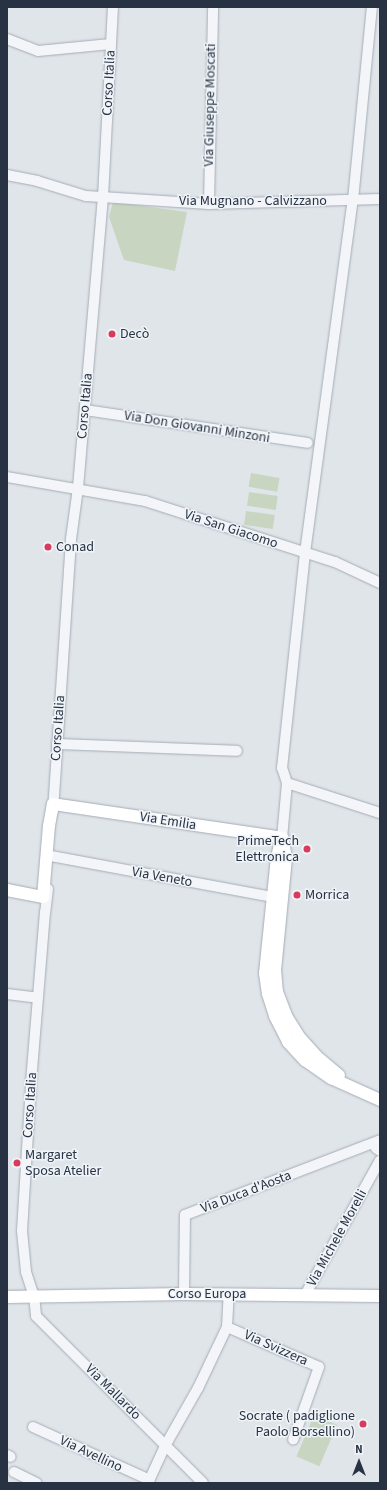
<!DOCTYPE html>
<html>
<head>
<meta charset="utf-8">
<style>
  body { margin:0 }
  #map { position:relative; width:387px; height:1490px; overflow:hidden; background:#e0e5ea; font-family:"Source Sans 3",sans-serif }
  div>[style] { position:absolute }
  .green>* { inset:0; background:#c7d5c1; transform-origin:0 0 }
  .roads { filter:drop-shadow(0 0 1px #a5acb5) drop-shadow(0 0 1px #a5acb5) }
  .minor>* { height:10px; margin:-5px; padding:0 5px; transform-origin:5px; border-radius:5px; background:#f3f5f8 }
  .major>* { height:12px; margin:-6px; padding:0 6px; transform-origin:6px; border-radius:6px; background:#fff }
  .dots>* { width:11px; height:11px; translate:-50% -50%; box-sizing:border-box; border:2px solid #f0f4f8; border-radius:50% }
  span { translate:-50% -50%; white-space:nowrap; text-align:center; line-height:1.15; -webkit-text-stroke:3px #f0f4f8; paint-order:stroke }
  .street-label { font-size:14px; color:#273343 }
  .poi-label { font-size:14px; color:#273343 }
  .left { translate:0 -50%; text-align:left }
  .right { translate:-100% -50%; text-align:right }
  .frame { position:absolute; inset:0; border:8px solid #273343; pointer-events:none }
  .north { position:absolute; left:339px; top:1442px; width:40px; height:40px; -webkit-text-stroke:3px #f0f4f8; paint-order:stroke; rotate:0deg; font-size:11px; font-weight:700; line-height:16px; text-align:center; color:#273343 }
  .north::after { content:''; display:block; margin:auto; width:14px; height:18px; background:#273343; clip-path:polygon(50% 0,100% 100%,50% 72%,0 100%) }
</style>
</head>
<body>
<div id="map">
  <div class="green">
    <div style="clip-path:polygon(113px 202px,187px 212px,175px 271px,124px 260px,109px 217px)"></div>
    <div style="left:251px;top:473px;width:29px;height:14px;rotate:10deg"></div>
    <div style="left:249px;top:492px;width:29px;height:14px;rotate:8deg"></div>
    <div style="left:246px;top:511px;width:29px;height:14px;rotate:8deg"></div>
    <div style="left:314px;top:1415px;width:25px;height:45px;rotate:23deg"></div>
  </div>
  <div class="roads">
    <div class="minor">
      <div style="left:7px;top:39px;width:33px;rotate:21deg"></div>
      <div style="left:38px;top:51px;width:73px;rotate:-5.5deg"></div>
      <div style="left:7px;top:175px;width:31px;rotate:11deg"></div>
      <div style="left:37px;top:181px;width:51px;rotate:17deg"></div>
      <div style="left:86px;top:196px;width:123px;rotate:3.7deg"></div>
      <div style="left:209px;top:204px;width:171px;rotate:-1.7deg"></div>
      <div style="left:209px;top:204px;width:197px;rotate:-88.8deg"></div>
      <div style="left:85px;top:410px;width:225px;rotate:8.4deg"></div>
      <div style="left:7px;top:477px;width:140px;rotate:9.9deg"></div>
      <div style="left:145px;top:501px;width:200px;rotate:17.8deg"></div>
      <div style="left:335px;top:562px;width:50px;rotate:25deg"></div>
      <div style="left:57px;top:744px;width:180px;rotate:2.2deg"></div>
      <div style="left:287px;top:783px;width:98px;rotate:17.9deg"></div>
      <div style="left:53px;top:811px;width:273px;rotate:-86.2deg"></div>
      <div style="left:71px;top:539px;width:51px;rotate:-82.2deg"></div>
      <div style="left:78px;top:488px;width:292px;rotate:-85.1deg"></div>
      <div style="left:103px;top:197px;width:190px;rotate:-87deg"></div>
      <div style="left:282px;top:838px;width:55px;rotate:-84.8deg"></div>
      <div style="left:287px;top:783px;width:16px;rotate:-108deg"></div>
      <div style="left:282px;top:768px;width:216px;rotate:-83.9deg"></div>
      <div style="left:305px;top:553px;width:356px;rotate:-82.3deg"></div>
      <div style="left:353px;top:200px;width:194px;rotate:-84.4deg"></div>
      <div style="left:51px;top:856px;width:226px;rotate:10.5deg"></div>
      <div style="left:48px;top:889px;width:23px;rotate:97deg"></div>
      <div style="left:45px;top:912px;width:173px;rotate:94.7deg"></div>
      <div style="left:31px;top:1084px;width:147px;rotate:93.5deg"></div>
      <div style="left:22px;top:1231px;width:41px;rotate:84.4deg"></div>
      <div style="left:26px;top:1272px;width:25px;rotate:72deg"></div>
      <div style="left:34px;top:1296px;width:20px;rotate:84deg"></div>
      <div style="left:36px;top:1316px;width:236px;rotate:45deg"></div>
      <div style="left:7px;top:994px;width:31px;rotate:7deg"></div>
      <div style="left:375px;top:1143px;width:5px;rotate:79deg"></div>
      <div style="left:376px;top:1148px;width:5px;rotate:37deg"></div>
      <div style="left:184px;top:1294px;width:79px;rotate:-89.3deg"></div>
      <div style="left:185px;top:1215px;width:209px;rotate:-21deg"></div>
      <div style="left:305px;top:1295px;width:154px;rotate:-60.9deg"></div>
      <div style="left:227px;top:1327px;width:100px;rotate:23.5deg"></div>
      <div style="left:319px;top:1367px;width:77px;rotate:109.6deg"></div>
      <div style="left:33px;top:1427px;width:128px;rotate:24.4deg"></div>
      <div style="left:7px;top:1455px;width:4px;rotate:27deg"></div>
      <div style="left:14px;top:1472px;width:25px;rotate:26deg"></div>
      <div style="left:148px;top:1483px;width:41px;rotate:-65.3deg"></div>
      <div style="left:165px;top:1446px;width:67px;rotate:-60.4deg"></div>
      <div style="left:198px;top:1388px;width:68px;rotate:-64.6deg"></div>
      <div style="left:227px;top:1327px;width:33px;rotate:-87deg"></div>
    </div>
    <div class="major">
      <div style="left:282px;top:838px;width:20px;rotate:105deg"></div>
      <div style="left:277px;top:857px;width:117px;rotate:95.9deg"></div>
      <div style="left:265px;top:973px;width:21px;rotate:82deg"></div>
      <div style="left:268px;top:994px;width:23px;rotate:72deg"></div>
      <div style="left:275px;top:1016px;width:29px;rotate:63deg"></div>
      <div style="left:288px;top:1042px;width:25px;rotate:47deg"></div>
      <div style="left:305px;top:1060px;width:32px;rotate:35deg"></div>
      <div style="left:331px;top:1078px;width:54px;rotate:24.2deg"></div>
      <div style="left:283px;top:841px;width:17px;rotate:80deg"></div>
      <div style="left:286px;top:858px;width:113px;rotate:95.6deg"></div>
      <div style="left:275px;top:970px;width:22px;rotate:85deg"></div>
      <div style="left:277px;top:992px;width:26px;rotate:69deg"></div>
      <div style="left:286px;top:1016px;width:26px;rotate:58deg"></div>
      <div style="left:300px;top:1038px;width:24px;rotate:48deg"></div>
      <div style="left:316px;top:1056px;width:30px;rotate:40deg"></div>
      <div style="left:7px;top:890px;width:37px;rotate:11deg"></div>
      <div style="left:43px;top:897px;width:71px;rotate:-85.2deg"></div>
      <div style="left:49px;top:826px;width:22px;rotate:-80deg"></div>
      <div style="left:53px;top:804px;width:232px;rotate:8.4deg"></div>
      <div style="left:7px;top:1297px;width:177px;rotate:-1deg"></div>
      <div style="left:184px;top:1294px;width:196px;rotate:0.6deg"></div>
    </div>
  </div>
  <div class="dots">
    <div style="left:112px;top:334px;background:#da3b5c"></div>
    <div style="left:48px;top:547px;background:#da3b5c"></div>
    <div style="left:307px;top:849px;background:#da3b5c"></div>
    <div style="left:297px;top:895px;background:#da3b5c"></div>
    <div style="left:17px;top:1163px;background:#da3b5c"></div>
    <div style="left:363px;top:1424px;background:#da3b5c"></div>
  </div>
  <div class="street-label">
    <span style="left:109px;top:83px;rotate:-87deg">Corso Italia</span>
    <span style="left:210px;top:105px;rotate:-89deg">Via Giuseppe Moscati</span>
    <span style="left:253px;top:201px">Via Mugnano - Calvizzano</span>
    <span style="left:85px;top:406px;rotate:-85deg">Corso Italia</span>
    <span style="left:197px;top:427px;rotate:9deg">Via Don Giovanni Minzoni</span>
    <span style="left:231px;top:529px;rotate:18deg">Via San Giacomo</span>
    <span style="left:58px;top:728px;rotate:-86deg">Corso Italia</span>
    <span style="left:168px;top:821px;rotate:9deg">Via Emilia</span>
    <span style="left:162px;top:877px;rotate:10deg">Via Veneto</span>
    <span style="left:30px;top:1105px;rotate:-86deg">Corso Italia</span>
    <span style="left:246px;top:1192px;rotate:-21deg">Via Duca d'Aosta</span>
    <span style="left:337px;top:1238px;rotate:-61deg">Via Michele Morelli</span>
    <span style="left:207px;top:1294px">Corso Europa</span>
    <span style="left:276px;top:1348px;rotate:24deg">Via Svizzera</span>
    <span style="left:113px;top:1392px;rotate:45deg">Via Mallardo</span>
    <span style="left:91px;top:1454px;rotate:25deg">Via Avellino</span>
  </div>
  <div class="poi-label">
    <span class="left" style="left:120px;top:334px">Decò</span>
    <span class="left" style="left:56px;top:547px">Conad</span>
    <span class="right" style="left:299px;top:849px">PrimeTech<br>Elettronica</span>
    <span class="left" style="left:305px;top:895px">Morrica</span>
    <span class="left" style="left:25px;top:1163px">Margaret<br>Sposa Atelier</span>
    <span class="right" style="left:355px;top:1424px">Socrate ( padiglione<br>Paolo Borsellino)</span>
  </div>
  <div class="frame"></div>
  <div class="north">N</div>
</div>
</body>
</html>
